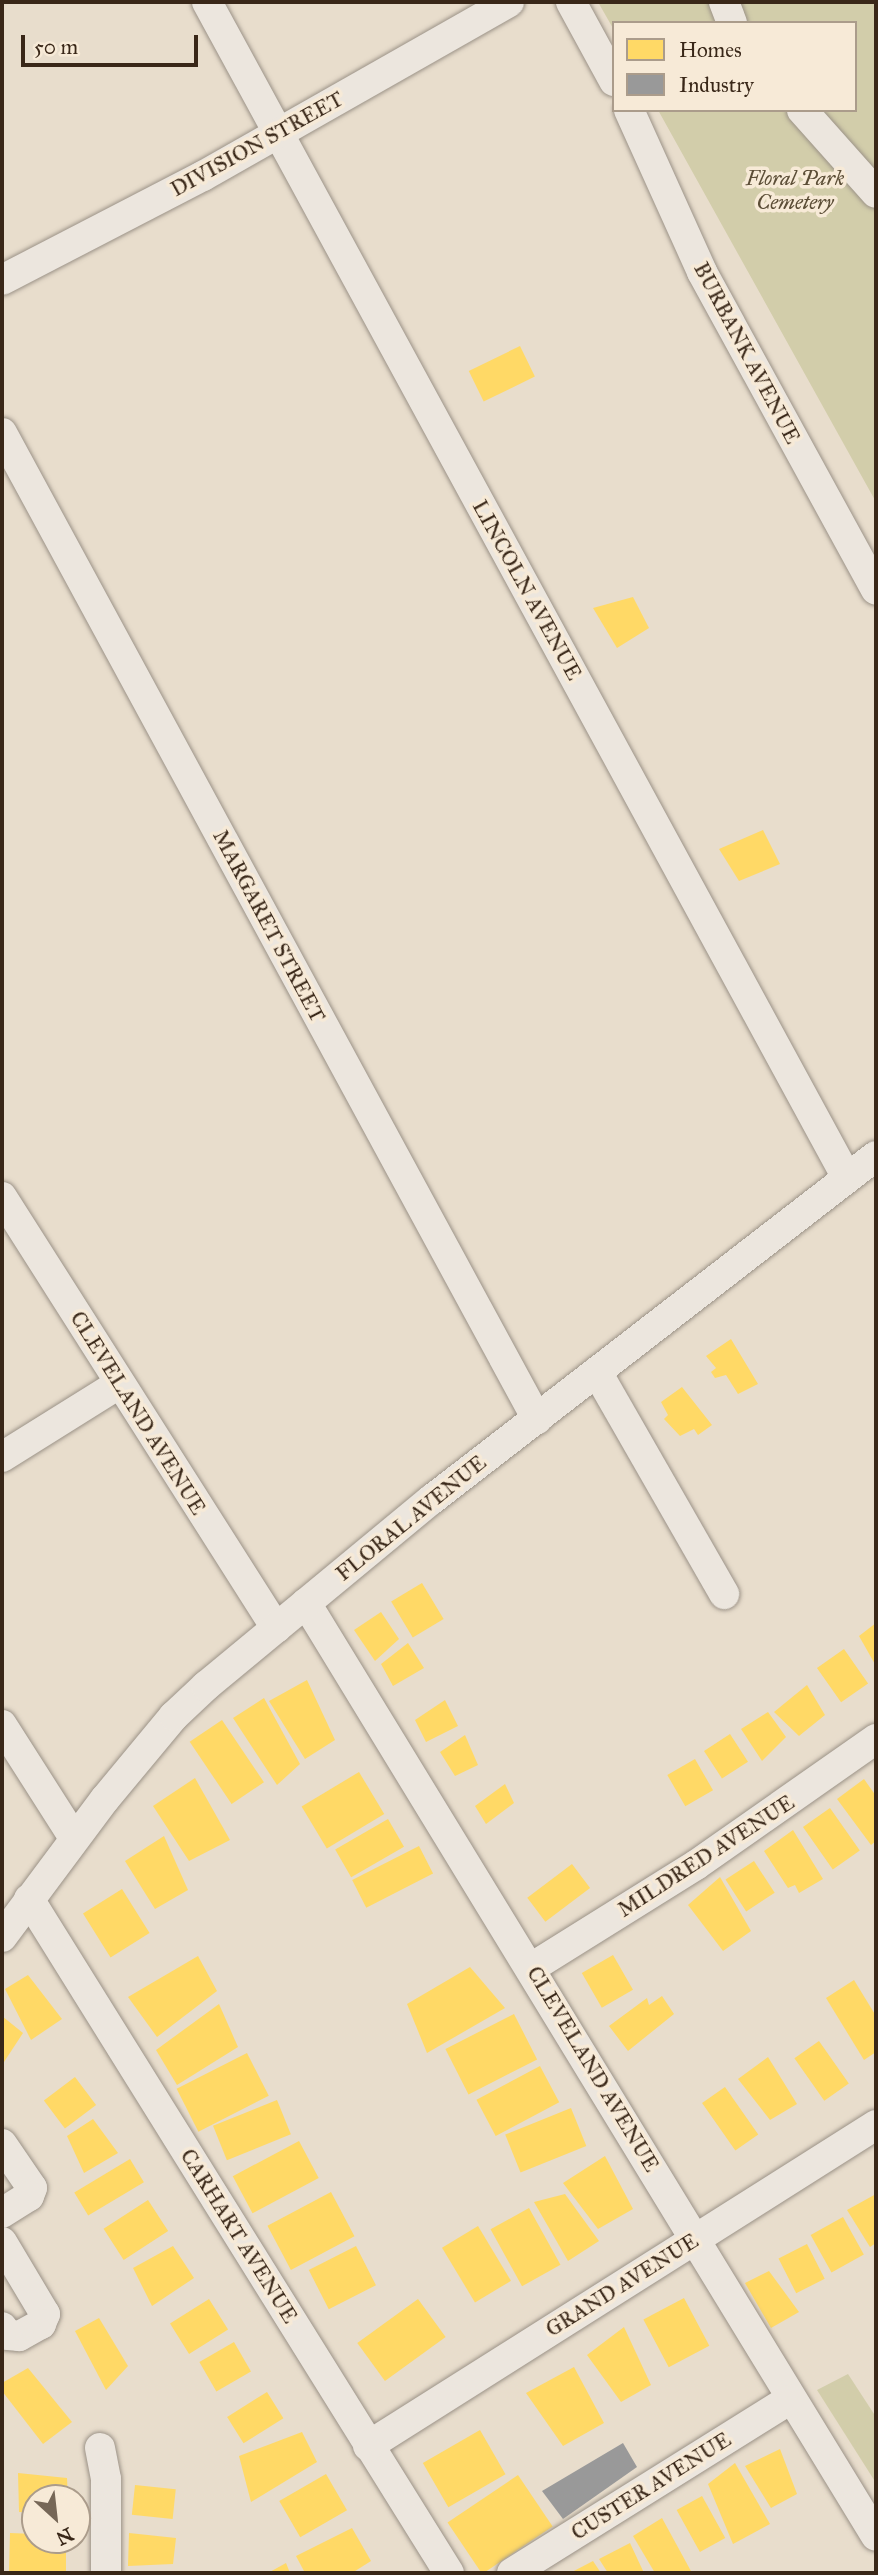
<!DOCTYPE html>
<html>
<head>
<meta charset="utf-8">
<style>
  body { margin:0 }
  #map { position:relative; width:878px; height:2575px; overflow:hidden; background:#e8ddcc; font-family:"IM FELL Great Primer",serif }
  div>[style] { position:absolute }
  .green>* { inset:0; background:#d2cdaa }
  .homes>* { inset:0; background:#ffd966; transform-origin:0 0 }
  .industry>* { inset:0; background:#999 }
  .roads { filter:drop-shadow(0 0 2px #9b9287) drop-shadow(0 0 2px #9b9287) }
  .minor>* { height:30px; margin:-15px; padding:0 15px; transform-origin:15px; border-radius:15px; background:#ece6de }
  span { translate:-50% -50%; white-space:nowrap; text-align:center; line-height:1.15; -webkit-text-stroke:7px #f7ead7; paint-order:stroke }
  .street-label { font-size:21px; color:#392718 }
  .park-label { font-size:21px; color:#5b4d36; font-style:italic }
  .frame { position:absolute; inset:0; border:4px solid #392718; pointer-events:none }
  .legend { position:absolute; left:612px; top:21px; width:245px; height:91px; box-sizing:border-box; background:#f7ead7; border:2px solid #ab9c8b; margin:0; padding:9px 12px; list-style:none; font-size:21px; color:#392718 }
  .legend li { display:flex; align-items:center; gap:14px; height:35px }
  .legend b { width:35px; border:2px solid #ab9c8b }
  .north { position:absolute; left:21px; top:2484px; width:70px; height:70px; box-sizing:border-box; background:#f7ead7; border:2px solid #ab9c8b; border-radius:50%; rotate:153deg; font-size:19px; font-weight:700; line-height:28px; text-align:center; color:#392718 }
  .north::after { content:''; display:block; margin:auto; width:24px; height:32px; background:#766757; clip-path:polygon(50% 0,100% 100%,50% 72%,0 100%) }
  .scale { position:absolute; left:21px; top:35px; width:177px; height:32px; box-sizing:border-box; border:4px solid #392718; border-top:0; padding-left:9px; font-size:21px; line-height:24px; white-space:nowrap; color:#392718; -webkit-text-stroke:5px #f7ead7; paint-order:stroke }
</style>
</head>
<body>
<div id="map">
  <div class="green">
    <div style="clip-path:polygon(598px 2px,876px 2px,876px 502px,658px 110px,855px 110px,855px 23px,614px 23px,614px 30px)"></div>
    <div style="clip-path:polygon(848px 2374px,876px 2417px,876px 2483px,817px 2390px)"></div>
  </div>
  <div class="homes">
    <div style="left:520px;top:346px;width:34px;height:57px;rotate:64deg"></div>
    <div style="clip-path:polygon(633px 597px,649px 628px,617px 648px,593px 608px)"></div>
    <div style="clip-path:polygon(763px 830px,780px 864px,739px 881px,719px 849px)"></div>
    <div style="clip-path:polygon(731px 1339px,758px 1384px,738px 1394px,726px 1375px,715px 1378px,711px 1372px,716px 1368px,706px 1356px)"></div>
    <div style="clip-path:polygon(682px 1387px,712px 1425px,698px 1435px,694px 1429px,680px 1436px,664px 1419px,668px 1415px,661px 1402px)"></div>
    <div style="left:422px;top:1583px;width:42px;height:36px;rotate:59deg"></div>
    <div style="clip-path:polygon(381px 1612px,399px 1639px,375px 1661px,354px 1630px)"></div>
    <div style="clip-path:polygon(876px 1623px,876px 1666px,859px 1636px)"></div>
    <div style="clip-path:polygon(408px 1643px,424px 1668px,393px 1686px,381px 1664px)"></div>
    <div style="left:844px;top:1649px;width:42px;height:33px;rotate:55deg"></div>
    <div style="clip-path:polygon(307px 1680px,335px 1740px,305px 1759px,269px 1701px)"></div>
    <div style="clip-path:polygon(807px 1685px,825px 1715px,799px 1736px,774px 1712px)"></div>
    <div style="clip-path:polygon(264px 1698px,300px 1764px,277px 1785px,233px 1718px)"></div>
    <div style="clip-path:polygon(445px 1700px,458px 1726px,426px 1742px,415px 1720px)"></div>
    <div style="clip-path:polygon(768px 1712px,786px 1737px,762px 1761px,741px 1729px)"></div>
    <div style="left:222px;top:1720px;width:75px;height:39px;rotate:56deg"></div>
    <div style="left:730px;top:1734px;width:33px;height:31px;rotate:57deg"></div>
    <div style="clip-path:polygon(465px 1735px,478px 1765px,455px 1776px,440px 1752px)"></div>
    <div style="left:695px;top:1759px;width:36px;height:32px;rotate:60deg"></div>
    <div style="left:359px;top:1772px;width:49px;height:67px;rotate:59deg"></div>
    <div style="clip-path:polygon(195px 1778px,230px 1840px,189px 1861px,153px 1806px)"></div>
    <div style="clip-path:polygon(864px 1779px,876px 1796px,876px 1841px,871px 1845px,837px 1799px)"></div>
    <div style="clip-path:polygon(505px 1784px,514px 1803px,486px 1824px,475px 1806px)"></div>
    <div style="left:830px;top:1808px;width:52px;height:33px;rotate:55deg"></div>
    <div style="left:388px;top:1819px;width:32px;height:61px;rotate:60deg"></div>
    <div style="clip-path:polygon(793px 1830px,823px 1879px,799px 1893px,795px 1885px,788px 1888px,764px 1851px)"></div>
    <div style="clip-path:polygon(164px 1836px,188px 1890px,155px 1909px,125px 1861px)"></div>
    <div style="left:419px;top:1846px;width:31px;height:75px;rotate:63deg"></div>
    <div style="left:754px;top:1861px;width:38px;height:34px;rotate:57deg"></div>
    <div style="left:572px;top:1864px;width:30px;height:56px;rotate:53deg"></div>
    <div style="clip-path:polygon(720px 1877px,751px 1931px,723px 1951px,688px 1905px)"></div>
    <div style="left:122px;top:1889px;width:52px;height:46px;rotate:58deg"></div>
    <div style="left:613px;top:1955px;width:40px;height:36px;rotate:60deg"></div>
    <div style="clip-path:polygon(198px 1956px,217px 1991px,157px 2037px,128px 1997px)"></div>
    <div style="clip-path:polygon(470px 1967px,505px 2008px,427px 2053px,407px 2004px)"></div>
    <div style="clip-path:polygon(28px 1975px,62px 2019px,31px 2040px,5px 1989px)"></div>
    <div style="clip-path:polygon(854px 1980px,876px 2016px,876px 2052px,864px 2060px,826px 1998px)"></div>
    <div style="clip-path:polygon(662px 1996px,674px 2014px,628px 2051px,609px 2026px,647px 1998px,649px 2005px)"></div>
    <div style="clip-path:polygon(219px 2004px,238px 2047px,177px 2085px,156px 2050px)"></div>
    <div style="left:514px;top:2014px;width:51px;height:77px;rotate:63deg"></div>
    <div style="clip-path:polygon(2px 2016px,23px 2033px,4px 2062px,2px 2060px)"></div>
    <div style="left:819px;top:2041px;width:52px;height:30px;rotate:55deg"></div>
    <div style="left:247px;top:2053px;width:48px;height:79px;rotate:63deg"></div>
    <div style="clip-path:polygon(768px 2057px,797px 2104px,770px 2120px,738px 2079px)"></div>
    <div style="left:540px;top:2066px;width:41px;height:72px;rotate:62deg"></div>
    <div style="left:75px;top:2077px;width:35px;height:39px;rotate:53deg"></div>
    <div style="left:725px;top:2087px;width:58px;height:28px;rotate:55deg"></div>
    <div style="left:277px;top:2100px;width:37px;height:69px;rotate:68deg"></div>
    <div style="left:571px;top:2108px;width:41px;height:71px;rotate:68deg"></div>
    <div style="clip-path:polygon(93px 2119px,118px 2153px,84px 2173px,67px 2136px)"></div>
    <div style="left:299px;top:2141px;width:42px;height:75px;rotate:62deg"></div>
    <div style="clip-path:polygon(605px 2156px,633px 2209px,598px 2229px,563px 2183px)"></div>
    <div style="left:130px;top:2159px;width:27px;height:65px;rotate:59deg"></div>
    <div style="left:331px;top:2192px;width:50px;height:72px;rotate:62deg"></div>
    <div style="clip-path:polygon(565px 2194px,599px 2241px,568px 2261px,534px 2202px)"></div>
    <div style="clip-path:polygon(876px 2194px,876px 2243px,870px 2247px,847px 2210px)"></div>
    <div style="left:148px;top:2200px;width:37px;height:53px;rotate:57deg"></div>
    <div style="left:529px;top:2208px;width:65px;height:44px;rotate:61deg"></div>
    <div style="left:843px;top:2217px;width:43px;height:37px;rotate:61deg"></div>
    <div style="left:478px;top:2226px;width:64px;height:42px;rotate:59deg"></div>
    <div style="left:807px;top:2244px;width:39px;height:32px;rotate:63deg"></div>
    <div style="clip-path:polygon(173px 2246px,194px 2278px,152px 2306px,133px 2268px)"></div>
    <div style="left:356px;top:2246px;width:44px;height:53px;rotate:63deg"></div>
    <div style="clip-path:polygon(769px 2271px,799px 2312px,771px 2328px,745px 2283px)"></div>
    <div style="left:684px;top:2298px;width:54px;height:46px;rotate:62deg"></div>
    <div style="left:209px;top:2299px;width:36px;height:46px;rotate:58deg"></div>
    <div style="left:418px;top:2299px;width:47px;height:75px;rotate:54deg"></div>
    <div style="clip-path:polygon(99px 2318px,128px 2366px,106px 2390px,75px 2331px)"></div>
    <div style="clip-path:polygon(624px 2327px,651px 2385px,621px 2402px,587px 2355px)"></div>
    <div style="left:234px;top:2342px;width:34px;height:40px;rotate:60deg"></div>
    <div style="clip-path:polygon(574px 2367px,604px 2423px,563px 2446px,526px 2393px)"></div>
    <div style="clip-path:polygon(28px 2368px,72px 2422px,43px 2444px,2px 2391px,2px 2383px)"></div>
    <div style="left:267px;top:2392px;width:31px;height:47px;rotate:58deg"></div>
    <div style="left:480px;top:2430px;width:51px;height:66px;rotate:60deg"></div>
    <div style="clip-path:polygon(302px 2432px,317px 2462px,251px 2502px,239px 2456px)"></div>
    <div style="clip-path:polygon(780px 2449px,797px 2494px,771px 2508px,745px 2466px)"></div>
    <div style="clip-path:polygon(735px 2463px,770px 2524px,733px 2544px,708px 2484px)"></div>
    <div style="clip-path:polygon(18px 2473px,67px 2478px,68px 2498px,35px 2498px,35px 2513px,19px 2512px)"></div>
    <div style="left:326px;top:2474px;width:42px;height:54px;rotate:60deg"></div>
    <div style="left:518px;top:2475px;width:62px;height:85px;rotate:56deg"></div>
    <div style="left:135px;top:2485px;width:41px;height:30px;rotate:6deg"></div>
    <div style="left:702px;top:2496px;width:48px;height:29px;rotate:61deg"></div>
    <div style="clip-path:polygon(662px 2518px,692px 2573px,655px 2573px,633px 2536px)"></div>
    <div style="clip-path:polygon(352px 2528px,371px 2561px,352px 2573px,305px 2573px,296px 2556px)"></div>
    <div style="clip-path:polygon(10px 2533px,35px 2534px,35px 2540px,66px 2540px,66px 2573px,9px 2572px)"></div>
    <div style="clip-path:polygon(129px 2533px,176px 2538px,173px 2564px,128px 2566px)"></div>
    <div style="clip-path:polygon(630px 2543px,644px 2573px,608px 2573px,599px 2559px)"></div>
    <div style="clip-path:polygon(593px 2561px,601px 2573px,570px 2573px)"></div>
    <div style="clip-path:polygon(286px 2563px,290px 2573px,268px 2573px)"></div>
  </div>
  <div class="industry">
    <div style="clip-path:polygon(623px 2443px,637px 2467px,563px 2519px,542px 2491px)"></div>
  </div>
  <div class="roads">
    <div class="minor">
      <div style="left:207px;top:2px;width:1339px;rotate:61.44deg"></div>
      <div style="left:571px;top:2px;width:90px;rotate:61.4deg"></div>
      <div style="left:724px;top:2px;width:22px;rotate:69deg"></div>
      <div style="left:629px;top:110px;width:178px;rotate:65.7deg"></div>
      <div style="left:702px;top:272px;width:362px;rotate:61.3deg"></div>
      <div style="left:802px;top:110px;width:111px;rotate:48.3deg"></div>
      <div style="left:2px;top:280px;width:226px;rotate:-27.4deg"></div>
      <div style="left:203px;top:176px;width:352px;rotate:-29.6deg"></div>
      <div style="left:2px;top:433px;width:1122px;rotate:61.52deg"></div>
      <div style="left:2px;top:1197px;width:511px;rotate:57.55deg"></div>
      <div style="left:597px;top:1372px;width:256px;rotate:60.2deg"></div>
      <div style="left:2px;top:1457px;width:138px;rotate:-32deg"></div>
      <div style="left:306px;top:1603px;width:1093px;rotate:58.58deg"></div>
      <div style="left:2px;top:1725px;width:134px;rotate:57.5deg"></div>
      <div style="left:29px;top:1899px;width:794px;rotate:58.07deg"></div>
      <div style="left:2px;top:1937px;width:172px;rotate:-53.3deg"></div>
      <div style="left:105px;top:1799px;width:108px;rotate:-50.3deg"></div>
      <div style="left:174px;top:1716px;width:44px;rotate:-43.2deg"></div>
      <div style="left:206px;top:1686px;width:292px;rotate:-39.6deg"></div>
      <div style="left:431px;top:1500px;width:562px;rotate:-37.71deg"></div>
      <div style="left:531px;top:1968px;width:195px;rotate:-32deg"></div>
      <div style="left:696px;top:1865px;width:220px;rotate:-35deg"></div>
      <div style="left:2px;top:2144px;width:53px;rotate:55.7deg"></div>
      <div style="left:32px;top:2188px;width:9px;rotate:111deg"></div>
      <div style="left:29px;top:2196px;width:32px;rotate:148deg"></div>
      <div style="left:2px;top:2242px;width:84px;rotate:59.2deg"></div>
      <div style="left:45px;top:2314px;width:11px;rotate:112deg"></div>
      <div style="left:41px;top:2324px;width:25px;rotate:151deg"></div>
      <div style="left:19px;top:2336px;width:11px;rotate:-175deg"></div>
      <div style="left:8px;top:2335px;width:10px;rotate:-127deg"></div>
      <div style="left:368px;top:2446px;width:601px;rotate:-32.29deg"></div>
      <div style="left:100px;top:2448px;width:32px;rotate:79deg"></div>
      <div style="left:106px;top:2479px;width:94px;rotate:90deg"></div>
      <div style="left:512px;top:2573px;width:327px;rotate:-32deg"></div>
    </div>
  </div>
  <div class="street-label">
    <span style="left:257px;top:144px;rotate:-29deg">DIVISION STREET</span>
    <span style="left:747px;top:353px;rotate:62deg">BURBANK AVENUE</span>
    <span style="left:527px;top:590px;rotate:61deg">LINCOLN AVENUE</span>
    <span style="left:269px;top:926px;rotate:62deg">MARGARET STREET</span>
    <span style="left:138px;top:1413px;rotate:58deg">CLEVELAND AVENUE</span>
    <span style="left:411px;top:1518px;rotate:-39deg">FLORAL AVENUE</span>
    <span style="left:706px;top:1856px;rotate:-33deg">MILDRED AVENUE</span>
    <span style="left:593px;top:2069px;rotate:59deg">CLEVELAND AVENUE</span>
    <span style="left:239px;top:2236px;rotate:58deg">CARHART AVENUE</span>
    <span style="left:622px;top:2285px;rotate:-32deg">GRAND AVENUE</span>
    <span style="left:651px;top:2486px;rotate:-32deg">CUSTER AVENUE</span>
  </div>
  <div class="park-label">
    <span style="left:795px;top:190px">Floral Park<br>Cemetery</span>
  </div>
  <div class="frame"></div>
  <ul class="legend">
  <li><b style="height:19px;background:#ffd966"></b>Homes</li>
  <li><b style="height:19px;background:#999"></b>Industry</li>
  </ul>
  <div class="north">N</div>
  <div class="scale">50 m</div>
</div>
</body>
</html>
